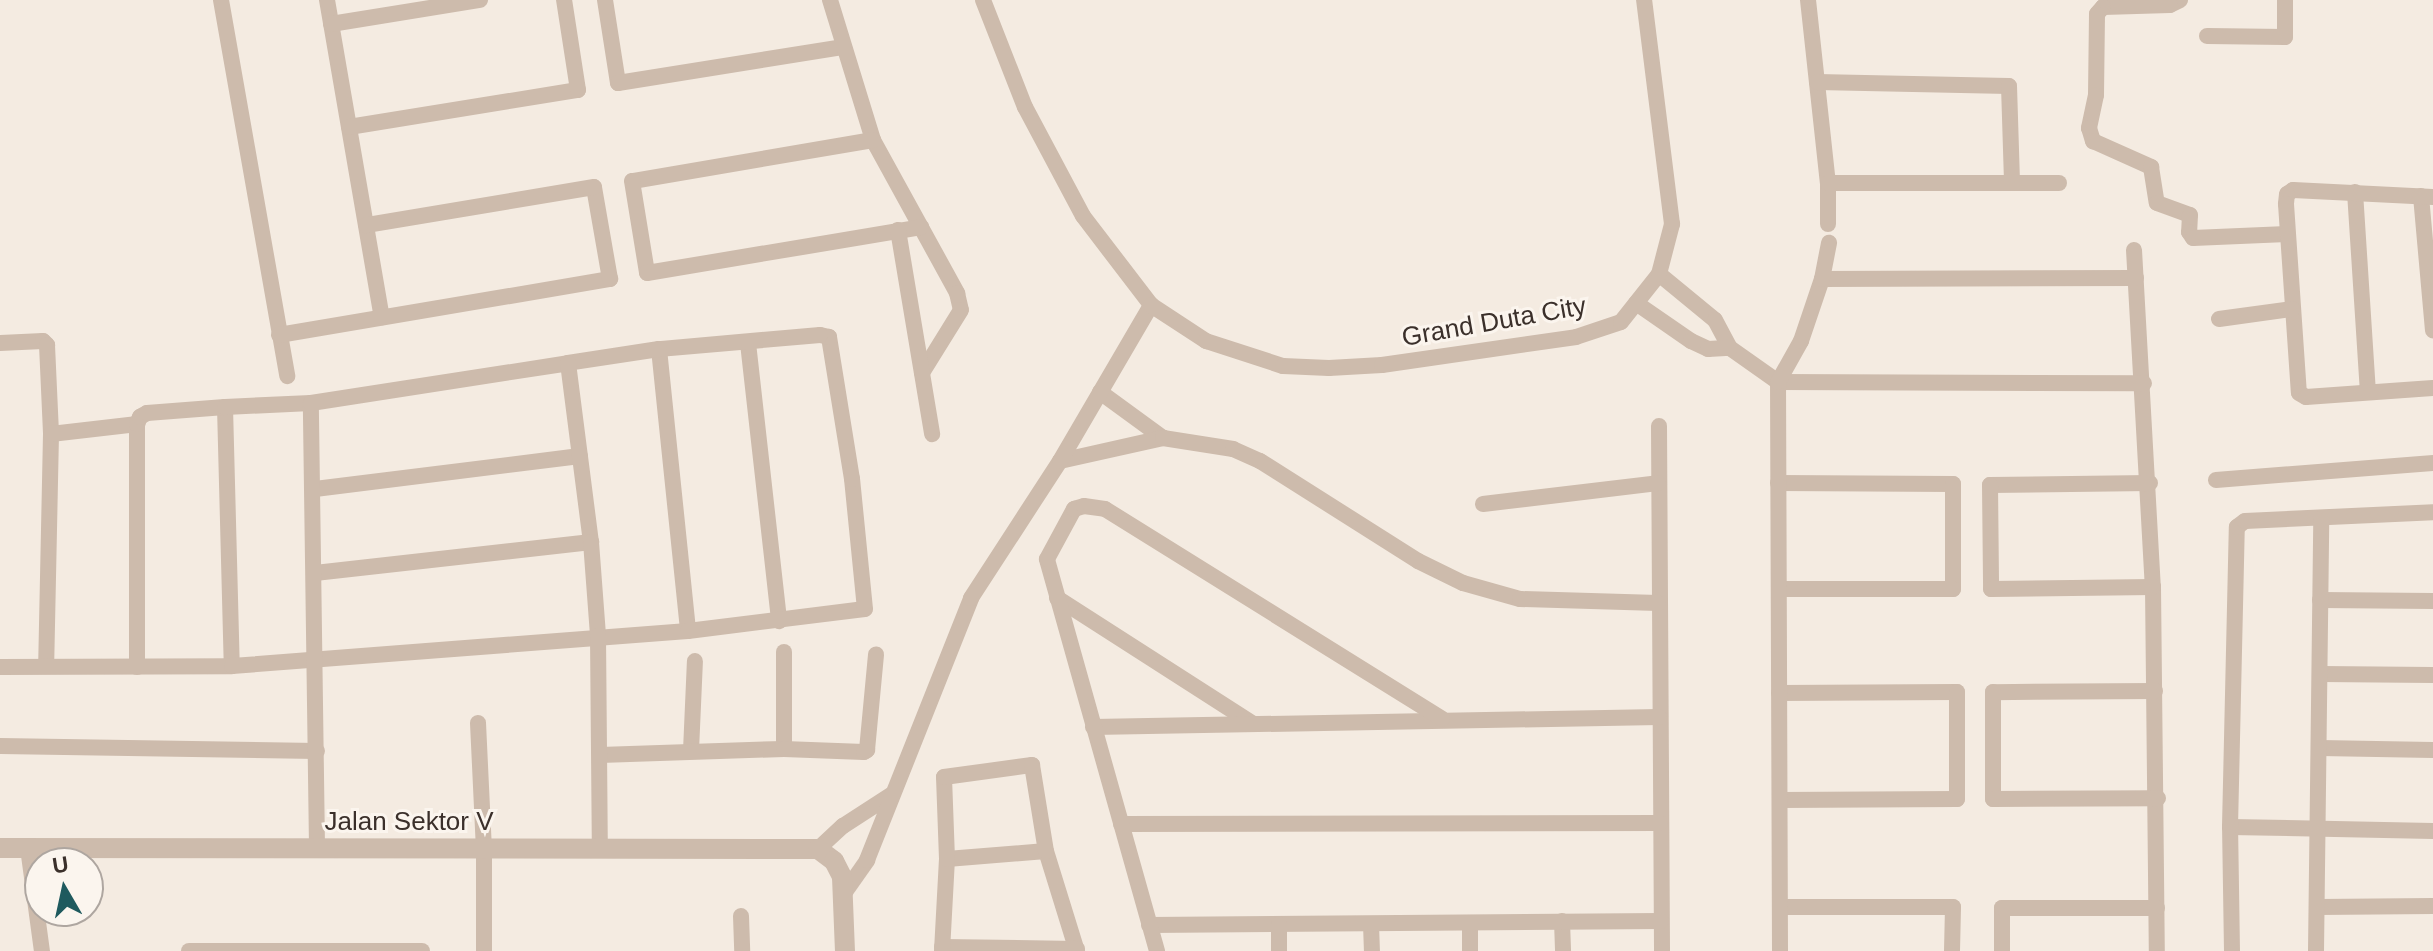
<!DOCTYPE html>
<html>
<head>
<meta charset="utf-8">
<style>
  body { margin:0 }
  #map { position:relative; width:2433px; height:951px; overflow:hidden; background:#f4ebe1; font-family:Arial,sans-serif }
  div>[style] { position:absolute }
  .minor>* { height:16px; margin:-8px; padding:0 8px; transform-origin:8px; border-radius:8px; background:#cdbbac }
  .tertiary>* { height:20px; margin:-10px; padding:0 10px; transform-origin:10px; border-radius:10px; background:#cdbbac }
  span { translate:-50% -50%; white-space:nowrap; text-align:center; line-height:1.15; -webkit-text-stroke:6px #fbf5ee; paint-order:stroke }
  .street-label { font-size:26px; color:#3b302b }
  .north { position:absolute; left:24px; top:847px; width:80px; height:80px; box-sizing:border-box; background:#fbf5ee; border:2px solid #aea6a0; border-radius:50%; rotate:351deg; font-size:22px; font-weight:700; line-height:32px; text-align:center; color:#3b302b }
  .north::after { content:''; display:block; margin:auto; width:28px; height:36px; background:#1f5a5e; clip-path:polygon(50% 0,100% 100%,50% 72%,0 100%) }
</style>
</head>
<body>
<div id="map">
  <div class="minor">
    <div style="left:221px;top:0;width:382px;rotate:80deg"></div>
    <div style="left:327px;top:0;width:322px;rotate:80.2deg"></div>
    <div style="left:605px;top:0;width:84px;rotate:81.1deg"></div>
    <div style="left:618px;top:83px;width:227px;rotate:-9.1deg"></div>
    <div style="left:830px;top:0;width:146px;rotate:72.9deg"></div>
    <div style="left:873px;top:140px;width:175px;rotate:61.2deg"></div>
    <div style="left:957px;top:293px;width:17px;rotate:77deg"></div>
    <div style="left:961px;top:310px;width:74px;rotate:121.8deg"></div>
    <div style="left:983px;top:0;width:115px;rotate:68.6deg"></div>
    <div style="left:1025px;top:107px;width:123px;rotate:62deg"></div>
    <div style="left:1083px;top:216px;width:112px;rotate:52.6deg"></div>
    <div style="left:1808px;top:0;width:184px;rotate:83.8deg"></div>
    <div style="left:1828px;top:183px;width:41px;rotate:90deg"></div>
    <div style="left:2180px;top:0;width:11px;rotate:153deg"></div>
    <div style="left:2170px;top:5px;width:67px;rotate:178.3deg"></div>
    <div style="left:2103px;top:7px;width:9px;rotate:131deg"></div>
    <div style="left:2097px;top:14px;width:81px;rotate:90.7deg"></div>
    <div style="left:2096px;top:95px;width:34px;rotate:102deg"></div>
    <div style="left:2089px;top:128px;width:14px;rotate:73deg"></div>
    <div style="left:2093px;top:141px;width:64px;rotate:24.1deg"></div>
    <div style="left:2151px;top:167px;width:36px;rotate:81deg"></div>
    <div style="left:2157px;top:203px;width:35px;rotate:20deg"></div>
    <div style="left:2190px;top:215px;width:17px;rotate:93deg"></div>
    <div style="left:2189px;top:232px;width:7px;rotate:56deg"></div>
    <div style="left:2193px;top:238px;width:94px;rotate:-2.4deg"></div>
    <div style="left:331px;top:24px;width:151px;rotate:-9.2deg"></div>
    <div style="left:2207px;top:36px;width:78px;rotate:0.7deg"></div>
    <div style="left:2285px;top:37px;width:37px;rotate:-90deg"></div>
    <div style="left:1817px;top:82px;width:192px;rotate:1.2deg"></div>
    <div style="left:2009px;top:86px;width:97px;rotate:88.2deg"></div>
    <div style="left:349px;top:127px;width:232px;rotate:-9.2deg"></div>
    <div style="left:578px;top:90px;width:91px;rotate:-98.8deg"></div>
    <div style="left:873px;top:140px;width:244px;rotate:170.3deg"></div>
    <div style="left:632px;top:181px;width:93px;rotate:80.7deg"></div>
    <div style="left:647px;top:273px;width:278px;rotate:-9.5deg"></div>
    <div style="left:1828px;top:183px;width:231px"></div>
    <div style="left:2355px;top:192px;width:200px;rotate:86.3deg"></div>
    <div style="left:2421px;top:196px;width:135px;rotate:84.9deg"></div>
    <div style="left:2433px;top:197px;width:140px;rotate:-177.1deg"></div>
    <div style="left:2293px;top:190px;width:7px;rotate:146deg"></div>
    <div style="left:2287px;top:194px;width:10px;rotate:96deg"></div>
    <div style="left:2286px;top:204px;width:189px;rotate:86.1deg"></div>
    <div style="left:2299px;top:393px;width:8px;rotate:30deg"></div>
    <div style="left:2306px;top:397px;width:127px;rotate:-4.1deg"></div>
    <div style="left:898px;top:230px;width:207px;rotate:80.5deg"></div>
    <div style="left:2134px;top:250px;width:338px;rotate:86.8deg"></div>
    <div style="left:2153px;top:587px;width:364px;rotate:89.4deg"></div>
    <div style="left:1659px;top:274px;width:72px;rotate:39.4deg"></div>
    <div style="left:1715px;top:320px;width:32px;rotate:62deg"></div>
    <div style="left:1730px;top:348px;width:59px;rotate:35.3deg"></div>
    <div style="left:1778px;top:382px;width:366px;rotate:0.2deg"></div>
    <div style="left:1822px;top:279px;width:314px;rotate:-0.2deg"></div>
    <div style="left:1636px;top:303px;width:67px;rotate:34.6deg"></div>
    <div style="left:1691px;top:341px;width:19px;rotate:25deg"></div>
    <div style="left:1708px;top:349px;width:22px;rotate:-3deg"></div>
    <div style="left:2219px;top:319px;width:74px;rotate:-7.8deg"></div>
    <div style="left:279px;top:335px;width:336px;rotate:-9.6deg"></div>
    <div style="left:610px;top:279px;width:93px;rotate:-99.9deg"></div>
    <div style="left:594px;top:187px;width:231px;rotate:170.5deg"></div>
    <div style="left:0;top:343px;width:43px;rotate:-2.7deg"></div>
    <div style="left:43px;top:341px;width:6px;rotate:45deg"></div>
    <div style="left:47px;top:345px;width:89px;rotate:87.4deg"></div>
    <div style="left:51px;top:434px;width:232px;rotate:91.2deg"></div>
    <div style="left:748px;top:343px;width:280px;rotate:83.6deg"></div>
    <div style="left:659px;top:349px;width:283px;rotate:84.1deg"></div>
    <div style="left:1100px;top:392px;width:78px;rotate:36.1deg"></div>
    <div style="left:225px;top:407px;width:259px;rotate:88.5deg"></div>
    <div style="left:1659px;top:426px;width:525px;rotate:89.67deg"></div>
    <div style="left:51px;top:434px;width:87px;rotate:-6.6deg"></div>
    <div style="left:1060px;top:461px;width:106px;rotate:-12.6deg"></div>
    <div style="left:1163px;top:438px;width:71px;rotate:8.9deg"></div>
    <div style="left:1233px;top:449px;width:30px;rotate:24deg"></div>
    <div style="left:1260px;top:461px;width:187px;rotate:32.3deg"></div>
    <div style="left:1418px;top:561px;width:50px;rotate:26.1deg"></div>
    <div style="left:1463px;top:583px;width:59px;rotate:15.7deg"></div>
    <div style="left:1520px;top:599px;width:138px;rotate:1.7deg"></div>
    <div style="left:2216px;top:480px;width:218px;rotate:-4.5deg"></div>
    <div style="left:1778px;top:483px;width:175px;rotate:0.3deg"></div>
    <div style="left:1953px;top:484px;width:105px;rotate:90deg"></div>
    <div style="left:1953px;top:589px;width:174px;rotate:180deg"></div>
    <div style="left:2150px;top:483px;width:160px;rotate:179.3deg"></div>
    <div style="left:1990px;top:485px;width:104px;rotate:89.4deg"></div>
    <div style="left:1991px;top:589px;width:162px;rotate:-0.7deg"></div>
    <div style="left:315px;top:489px;width:267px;rotate:-7.1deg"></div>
    <div style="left:1483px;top:504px;width:176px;rotate:-6.8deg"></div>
    <div style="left:315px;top:573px;width:278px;rotate:-6.4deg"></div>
    <div style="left:1057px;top:598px;width:232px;rotate:32.7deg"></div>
    <div style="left:2320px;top:600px;width:113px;rotate:0.5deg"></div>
    <div style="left:784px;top:652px;width:97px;rotate:90deg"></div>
    <div style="left:0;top:667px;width:232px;rotate:-0.2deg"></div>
    <div style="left:232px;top:666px;width:457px;rotate:-4.4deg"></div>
    <div style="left:688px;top:631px;width:178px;rotate:-7.1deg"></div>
    <div style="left:865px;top:609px;width:131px;rotate:-95.7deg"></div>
    <div style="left:852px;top:479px;width:144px;rotate:-99.2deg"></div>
    <div style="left:829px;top:337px;width:9px;rotate:-167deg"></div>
    <div style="left:820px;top:335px;width:162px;rotate:175deg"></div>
    <div style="left:659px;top:349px;width:92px;rotate:171.3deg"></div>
    <div style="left:137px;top:667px;width:243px;rotate:-90deg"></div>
    <div style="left:137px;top:424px;width:8px;rotate:-67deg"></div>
    <div style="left:140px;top:417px;width:8px;rotate:-30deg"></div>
    <div style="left:147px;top:413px;width:78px;rotate:-4.4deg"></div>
    <div style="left:225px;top:407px;width:86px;rotate:-2.7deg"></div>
    <div style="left:2321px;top:674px;width:112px;rotate:0.5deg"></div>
    <div style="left:2155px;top:691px;width:162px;rotate:179.6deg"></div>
    <div style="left:1993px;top:692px;width:107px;rotate:90deg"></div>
    <div style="left:1993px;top:799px;width:165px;rotate:-0.3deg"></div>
    <div style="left:1779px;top:693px;width:178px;rotate:-0.3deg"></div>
    <div style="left:1957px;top:692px;width:107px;rotate:90deg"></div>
    <div style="left:1957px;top:799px;width:177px;rotate:179.7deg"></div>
    <div style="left:478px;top:723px;width:126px;rotate:87.3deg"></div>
    <div style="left:484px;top:849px;width:102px;rotate:90deg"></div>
    <div style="left:1093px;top:727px;width:566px;rotate:-1.01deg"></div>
    <div style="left:0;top:746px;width:317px;rotate:0.9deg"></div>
    <div style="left:2320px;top:748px;width:113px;rotate:1deg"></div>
    <div style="left:691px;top:751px;width:90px;rotate:-87.5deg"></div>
    <div style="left:600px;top:755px;width:184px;rotate:-1.9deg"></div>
    <div style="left:784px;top:749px;width:80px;rotate:2.1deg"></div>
    <div style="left:864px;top:752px;width:4px;rotate:-34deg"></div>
    <div style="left:867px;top:750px;width:96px;rotate:-84.6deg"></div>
    <div style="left:1121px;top:824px;width:539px;rotate:-0.11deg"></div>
    <div style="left:2230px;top:827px;width:203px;rotate:1.1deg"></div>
    <div style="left:317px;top:847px;width:444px;rotate:-90.8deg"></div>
    <div style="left:311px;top:403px;width:260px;rotate:-8.8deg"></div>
    <div style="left:568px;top:363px;width:180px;rotate:82.7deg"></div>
    <div style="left:591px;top:542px;width:94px;rotate:85.7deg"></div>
    <div style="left:598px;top:636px;width:213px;rotate:89.5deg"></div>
    <div style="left:28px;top:848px;width:104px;rotate:82.3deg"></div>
    <div style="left:818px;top:849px;width:34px;rotate:-43deg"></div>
    <div style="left:843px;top:826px;width:57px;rotate:-32.9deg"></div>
    <div style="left:947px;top:859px;width:99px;rotate:-4.6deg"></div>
    <div style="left:1046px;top:851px;width:105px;rotate:72.8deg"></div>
    <div style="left:845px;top:892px;width:39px;rotate:-55deg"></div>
    <div style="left:867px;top:860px;width:282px;rotate:-68.3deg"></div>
    <div style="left:971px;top:598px;width:163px;rotate:-57deg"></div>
    <div style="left:1060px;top:461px;width:181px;rotate:-59.7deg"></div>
    <div style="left:1151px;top:305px;width:66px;rotate:33.2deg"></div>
    <div style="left:1206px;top:341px;width:81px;rotate:18deg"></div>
    <div style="left:1283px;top:366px;width:46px;rotate:2.5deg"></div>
    <div style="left:1329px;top:368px;width:53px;rotate:-3.2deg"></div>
    <div style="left:1382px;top:365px;width:196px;rotate:-8.2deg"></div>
    <div style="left:1576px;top:337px;width:47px;rotate:-18.4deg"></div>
    <div style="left:1621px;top:322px;width:61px;rotate:-51.6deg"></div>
    <div style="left:1659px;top:274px;width:52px;rotate:-75.4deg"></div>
    <div style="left:1672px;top:224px;width:226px;rotate:-97.1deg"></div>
    <div style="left:1780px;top:907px;width:173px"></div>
    <div style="left:1953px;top:907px;width:44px;rotate:91.3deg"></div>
    <div style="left:2318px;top:907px;width:115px;rotate:-0.5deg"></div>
    <div style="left:741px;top:916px;width:35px;rotate:88deg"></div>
    <div style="left:1562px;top:921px;width:30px;rotate:88deg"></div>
    <div style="left:1470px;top:923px;width:28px;rotate:90deg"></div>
    <div style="left:1371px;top:924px;width:27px;rotate:88deg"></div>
    <div style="left:1149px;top:925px;width:512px;rotate:-0.45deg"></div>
    <div style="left:942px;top:947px;width:135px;rotate:0.8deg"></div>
    <div style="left:189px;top:951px;width:233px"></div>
    <div style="left:942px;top:951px;width:92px;rotate:-86.9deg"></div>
    <div style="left:947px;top:859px;width:82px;rotate:-92.1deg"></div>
    <div style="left:944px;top:777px;width:89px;rotate:-7.8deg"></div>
    <div style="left:1032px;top:765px;width:87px;rotate:80.8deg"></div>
    <div style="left:1157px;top:951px;width:407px;rotate:-105.7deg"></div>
    <div style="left:1047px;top:559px;width:57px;rotate:-61.6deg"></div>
    <div style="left:1074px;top:509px;width:10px;rotate:-17deg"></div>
    <div style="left:1084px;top:506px;width:21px;rotate:8deg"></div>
    <div style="left:1105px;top:509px;width:397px;rotate:31.9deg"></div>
    <div style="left:1279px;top:951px;width:27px;rotate:-90deg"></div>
    <div style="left:1780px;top:951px;width:569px;rotate:-90.2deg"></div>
    <div style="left:1778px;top:382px;width:47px;rotate:-60.7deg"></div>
    <div style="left:1801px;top:341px;width:65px;rotate:-71.3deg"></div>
    <div style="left:1822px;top:279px;width:37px;rotate:-79deg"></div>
    <div style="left:2002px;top:951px;width:43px;rotate:-90deg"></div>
    <div style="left:2002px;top:908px;width:155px"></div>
    <div style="left:2232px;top:951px;width:124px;rotate:-90.9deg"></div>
    <div style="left:2230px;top:827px;width:300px;rotate:-88.7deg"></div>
    <div style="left:2237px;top:527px;width:10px;rotate:-37deg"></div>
    <div style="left:2245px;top:521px;width:188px;rotate:-2.7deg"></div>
    <div style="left:2316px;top:951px;width:432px;rotate:-89.3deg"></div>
  </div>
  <div class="tertiary">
    <div style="left:0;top:848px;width:818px;rotate:0.07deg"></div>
    <div style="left:818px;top:849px;width:20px;rotate:37deg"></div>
    <div style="left:834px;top:861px;width:18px;rotate:63deg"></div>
    <div style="left:842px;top:877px;width:74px;rotate:87.7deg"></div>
  </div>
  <div class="street-label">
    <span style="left:1494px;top:322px;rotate:-10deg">Grand Duta City</span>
    <span style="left:409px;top:822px">Jalan Sektor V</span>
  </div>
  <div class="north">U</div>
</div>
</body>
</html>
